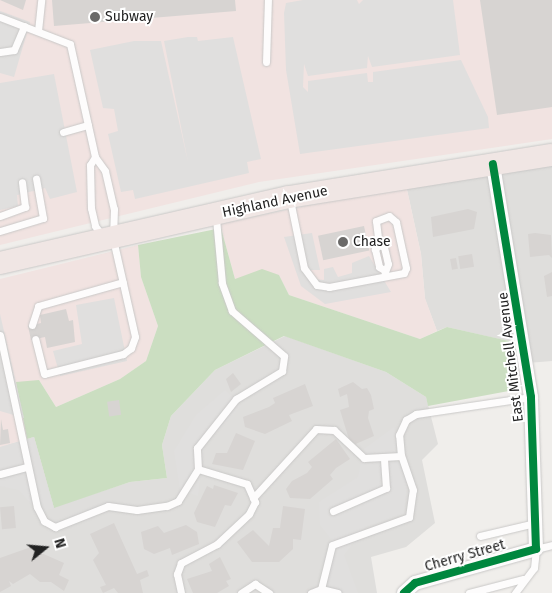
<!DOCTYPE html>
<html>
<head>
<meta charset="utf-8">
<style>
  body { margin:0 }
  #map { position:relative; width:552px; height:593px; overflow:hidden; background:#f0eeeb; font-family:"Fira Sans",sans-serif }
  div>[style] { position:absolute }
  .residential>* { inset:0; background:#dfdedc }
  .commercial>* { inset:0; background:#f1e3e1 }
  .forest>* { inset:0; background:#cbdec1 }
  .parking>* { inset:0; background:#e0dfde }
  .building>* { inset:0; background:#d7d4d2; transform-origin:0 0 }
  .roads { filter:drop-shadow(0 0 1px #c9c8c7) drop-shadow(0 0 1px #c9c8c7) }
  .service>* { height:7px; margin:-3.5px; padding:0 3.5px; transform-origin:3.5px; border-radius:3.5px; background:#fdfcfc }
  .minor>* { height:14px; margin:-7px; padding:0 7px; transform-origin:7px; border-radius:7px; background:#fdfcfc }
  .trunk>* { height:22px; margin:-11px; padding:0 11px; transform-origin:11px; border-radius:11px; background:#f0e6e4 }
  .cycleway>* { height:8px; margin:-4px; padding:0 4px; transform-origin:4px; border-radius:4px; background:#00873e }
  .dots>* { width:14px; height:14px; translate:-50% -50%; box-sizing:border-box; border:2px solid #fff; border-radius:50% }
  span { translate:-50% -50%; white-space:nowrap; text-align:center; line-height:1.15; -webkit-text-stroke:4px #fff; paint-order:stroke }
  .poi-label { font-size:14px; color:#222 }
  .left { translate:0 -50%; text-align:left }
  .street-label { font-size:14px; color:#222 }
  .north { position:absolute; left:20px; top:523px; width:50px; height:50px; -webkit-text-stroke:4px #fff; paint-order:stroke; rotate:73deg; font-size:14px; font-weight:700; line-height:20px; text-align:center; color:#222 }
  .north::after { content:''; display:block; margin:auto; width:18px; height:22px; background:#222; clip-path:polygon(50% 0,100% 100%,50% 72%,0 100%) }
</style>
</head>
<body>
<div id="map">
  <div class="residential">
    <div style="clip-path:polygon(552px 166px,552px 361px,516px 364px,512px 342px,447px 327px,437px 331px,425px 299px,421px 254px,406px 185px)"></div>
    <div style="clip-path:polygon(285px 336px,386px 372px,426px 397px,438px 444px,422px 460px,435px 523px,406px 547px,371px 557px,377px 593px,0 593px,0 447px,34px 437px,54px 507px,130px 482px,167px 478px,162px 445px,171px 416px,215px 370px)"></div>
  </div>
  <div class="commercial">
    <div style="clip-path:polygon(0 0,552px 0,552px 139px,259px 182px,0 245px)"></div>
    <div style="clip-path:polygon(406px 185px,421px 254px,425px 298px,437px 331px,420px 339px,289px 295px,279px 275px,235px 279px,220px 224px)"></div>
    <div style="clip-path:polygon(138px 245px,141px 277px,158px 326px,146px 361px,120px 379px,56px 407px,39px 380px,24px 418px,27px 439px,0 447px,0 279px)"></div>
  </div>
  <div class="forest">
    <div style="clip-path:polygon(221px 228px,235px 279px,262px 269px,279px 275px,289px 295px,420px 339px,447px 327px,513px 342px,520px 389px,428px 406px,426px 397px,386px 372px,284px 336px,215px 370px,171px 416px,162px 445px,167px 478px,130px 482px,54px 508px,34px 437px,27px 439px,16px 382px,39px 380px,56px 407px,120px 379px,146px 361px,158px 326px,141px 277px,138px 245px)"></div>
  </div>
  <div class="parking">
    <div style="clip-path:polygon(303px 0,357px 0,359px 4px,363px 0,453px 0,460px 55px,372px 67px,368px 56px,367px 68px,308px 76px,304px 64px,303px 87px,308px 92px,308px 81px,367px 73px,368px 82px,373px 82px,373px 72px,461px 60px,488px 117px,489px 128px,300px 154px,286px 70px,284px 13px,286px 3px)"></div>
    <div style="clip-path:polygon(0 11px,30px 22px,14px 77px,0 73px)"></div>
    <div style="clip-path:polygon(188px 37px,197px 37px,198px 41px,233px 37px,261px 159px,247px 162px,249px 173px,135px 199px,133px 190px,121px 192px,108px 134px,118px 131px,114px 109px,103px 108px,90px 50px,134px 41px,161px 41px,188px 162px,164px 41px)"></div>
    <div style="clip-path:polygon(54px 74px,77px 192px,50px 199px,45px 188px,17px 195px,18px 206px,0 210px,0 83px)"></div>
    <div style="clip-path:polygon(312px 233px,320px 270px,311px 270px,311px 279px,324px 280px,324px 269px,333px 267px,338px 277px,352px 273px,352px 263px,369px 256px,391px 292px,325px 304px,301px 286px,284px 237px)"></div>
    <div style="clip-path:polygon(114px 298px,127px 361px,60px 376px,53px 351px,82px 344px,76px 305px)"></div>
    <div style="clip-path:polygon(0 314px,24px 418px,0 411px)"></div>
    <div style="clip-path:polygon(225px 390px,241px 406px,204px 447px,198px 496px,180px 490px,174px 451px,196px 415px)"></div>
    <div style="clip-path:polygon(394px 427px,407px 483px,404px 514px,365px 527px,344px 555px,358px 593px,331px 593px,327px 581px,331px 539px,320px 525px,319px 502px,358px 477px,364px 449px)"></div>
    <div style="clip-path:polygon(34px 437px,54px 508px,39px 513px,19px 490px,0 486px,0 447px)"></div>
  </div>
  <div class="building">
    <div style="clip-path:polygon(0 0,26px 0,23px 10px)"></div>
    <div style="clip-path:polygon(52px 0,235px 0,236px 11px,54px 26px)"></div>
    <div style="clip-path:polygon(480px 0,552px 0,552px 107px,497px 115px)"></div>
    <div style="clip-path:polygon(468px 209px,477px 212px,474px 229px,433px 237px,431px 217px)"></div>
    <div style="left:364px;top:226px;width:25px;height:47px;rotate:78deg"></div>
    <div style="clip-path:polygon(535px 233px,551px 235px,552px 258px,549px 255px,530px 257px,528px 234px)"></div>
    <div style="left:472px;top:254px;width:13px;height:14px;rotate:81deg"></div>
    <div style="left:456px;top:258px;width:11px;height:6px;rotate:80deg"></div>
    <div style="clip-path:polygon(552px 272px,552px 296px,547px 297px,544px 276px)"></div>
    <div style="clip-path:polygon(66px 309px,69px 321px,73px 320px,75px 342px,47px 348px,45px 337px,31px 340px,28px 326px,41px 323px,40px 315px)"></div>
    <div style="clip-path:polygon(233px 373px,241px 384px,231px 392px,226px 379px)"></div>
    <div style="clip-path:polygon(353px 382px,362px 389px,367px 388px,371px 395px,374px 409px,369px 411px,368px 418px,374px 436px,351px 446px,340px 410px,349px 407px,348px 400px,347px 394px,340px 397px,338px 389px)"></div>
    <div style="clip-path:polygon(305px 384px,313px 406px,289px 415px,292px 421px,265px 434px,245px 427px,243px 417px,269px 407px,275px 403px,273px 398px)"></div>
    <div style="left:119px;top:400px;width:15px;height:12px;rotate:82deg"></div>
    <div style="clip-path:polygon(1px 419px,3px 430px,8px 429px,10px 443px,0 445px)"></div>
    <div style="clip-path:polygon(236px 433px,255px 441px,243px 470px,212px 464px,216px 453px,227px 453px)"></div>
    <div style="clip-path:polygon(336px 439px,350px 459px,336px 468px,330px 475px,333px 479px,310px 499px,290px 498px,286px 489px,292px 481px,307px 473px,312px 467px,308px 462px)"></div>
    <div style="clip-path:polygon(214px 485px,238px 493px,231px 506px,225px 505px,215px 527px,197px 522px,194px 513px,207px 486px,213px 489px)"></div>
    <div style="left:14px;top:506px;width:22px;height:14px;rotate:85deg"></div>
    <div style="clip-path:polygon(283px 506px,305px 509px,301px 540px,293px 539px,293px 549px,279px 562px,252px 562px,237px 542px,253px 530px,269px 546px,273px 528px,280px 528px)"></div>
    <div style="clip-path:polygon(114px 523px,137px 574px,147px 570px,149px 576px,140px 580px,143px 593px,118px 593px,114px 588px,103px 593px,100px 587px,106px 585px,93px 560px,99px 553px,90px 534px)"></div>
    <div style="clip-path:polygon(186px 525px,197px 532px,199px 544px,172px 555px,170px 548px,154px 554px,144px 549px,141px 532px,158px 526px,164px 533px)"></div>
    <div style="clip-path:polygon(31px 547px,37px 556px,39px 552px,64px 563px,59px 575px,69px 580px,64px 591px,51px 582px,40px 582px,30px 574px,13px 584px,9px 581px,11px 586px,0 592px,0 558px)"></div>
    <div style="clip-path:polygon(220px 557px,231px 579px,226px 581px,229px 586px,217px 593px,193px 593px,187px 579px,212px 571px,209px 564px)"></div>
  </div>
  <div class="roads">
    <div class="service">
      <div style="left:0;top:17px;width:75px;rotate:21.1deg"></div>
      <div style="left:70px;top:44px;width:116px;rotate:77.5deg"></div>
      <div style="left:95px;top:157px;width:17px;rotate:54deg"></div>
      <div style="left:105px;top:171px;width:39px;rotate:77deg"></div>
      <div style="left:114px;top:209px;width:30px;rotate:92deg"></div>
      <div style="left:113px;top:239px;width:100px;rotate:77.3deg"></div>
      <div style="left:135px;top:337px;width:12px;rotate:110deg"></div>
      <div style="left:131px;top:348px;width:10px;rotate:143deg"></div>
      <div style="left:123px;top:354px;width:81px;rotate:165.8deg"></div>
      <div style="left:44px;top:374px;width:36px;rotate:-104deg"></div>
      <div style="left:38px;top:31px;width:31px;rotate:-84deg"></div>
      <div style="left:0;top:52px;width:14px;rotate:-8deg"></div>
      <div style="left:14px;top:50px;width:26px;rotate:-67deg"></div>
      <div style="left:266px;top:62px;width:62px;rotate:-88.2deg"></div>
      <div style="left:63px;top:132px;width:26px;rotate:-16deg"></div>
      <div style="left:95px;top:157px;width:9px;rotate:122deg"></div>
      <div style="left:90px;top:165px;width:43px;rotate:88.7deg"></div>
      <div style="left:91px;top:208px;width:18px;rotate:77deg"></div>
      <div style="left:95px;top:226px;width:11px;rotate:52deg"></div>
      <div style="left:290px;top:200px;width:69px;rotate:78.4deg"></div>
      <div style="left:304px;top:268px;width:21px;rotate:53deg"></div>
      <div style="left:317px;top:285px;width:12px;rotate:9deg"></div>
      <div style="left:329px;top:287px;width:76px;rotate:-10.6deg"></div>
      <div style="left:404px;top:273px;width:5px;rotate:-68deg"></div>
      <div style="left:406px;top:268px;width:47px;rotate:-102.3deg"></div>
      <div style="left:396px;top:222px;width:9px;rotate:-139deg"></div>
      <div style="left:389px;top:216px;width:14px;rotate:159deg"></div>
      <div style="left:376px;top:221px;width:24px;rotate:83deg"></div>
      <div style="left:379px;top:245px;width:6px;rotate:135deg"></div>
      <div style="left:375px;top:249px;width:18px;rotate:77deg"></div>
      <div style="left:379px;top:267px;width:6px;rotate:31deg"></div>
      <div style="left:0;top:216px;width:27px;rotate:-20deg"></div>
      <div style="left:25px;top:207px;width:25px;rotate:-97deg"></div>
      <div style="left:0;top:231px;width:45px;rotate:-16.8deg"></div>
      <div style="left:43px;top:218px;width:40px;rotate:-100deg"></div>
      <div style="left:379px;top:245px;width:5px;rotate:22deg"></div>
      <div style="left:384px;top:247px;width:17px;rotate:77deg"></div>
      <div style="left:388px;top:264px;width:9px;rotate:111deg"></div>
      <div style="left:32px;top:325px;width:20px;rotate:-72deg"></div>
      <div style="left:38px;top:306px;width:88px;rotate:-15.8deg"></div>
      <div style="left:0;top:335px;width:176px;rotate:77.9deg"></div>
      <div style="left:37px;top:507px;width:16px;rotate:63deg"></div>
      <div style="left:44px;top:521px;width:13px;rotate:29deg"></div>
      <div style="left:55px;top:527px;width:57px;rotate:-21.6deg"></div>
      <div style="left:108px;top:506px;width:29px;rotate:8deg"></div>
      <div style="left:137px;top:510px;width:30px;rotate:-8deg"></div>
      <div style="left:167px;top:506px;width:12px;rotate:-24deg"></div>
      <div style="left:178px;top:501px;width:38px;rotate:-58deg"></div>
      <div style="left:198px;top:469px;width:51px;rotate:17deg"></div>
      <div style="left:247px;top:484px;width:20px;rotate:66deg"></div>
      <div style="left:255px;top:502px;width:13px;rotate:117deg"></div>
      <div style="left:249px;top:514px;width:44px;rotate:136.8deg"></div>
      <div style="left:217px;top:544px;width:41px;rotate:152.2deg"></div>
      <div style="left:181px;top:563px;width:12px;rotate:110deg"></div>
      <div style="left:177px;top:574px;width:19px;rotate:78deg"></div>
      <div style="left:198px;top:469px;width:21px;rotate:-93deg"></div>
      <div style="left:197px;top:448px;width:63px;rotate:-51.5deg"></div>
      <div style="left:236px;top:399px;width:54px;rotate:-31.3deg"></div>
      <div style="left:282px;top:371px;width:15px;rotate:-82deg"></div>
      <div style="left:284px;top:356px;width:69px;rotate:-139.1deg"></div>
      <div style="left:232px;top:311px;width:30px;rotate:-110deg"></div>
      <div style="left:222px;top:283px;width:65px;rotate:-95.3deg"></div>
      <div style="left:0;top:474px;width:27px;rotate:-15deg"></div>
      <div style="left:253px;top:498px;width:93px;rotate:-47.6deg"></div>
      <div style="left:316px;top:429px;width:18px;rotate:3deg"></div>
      <div style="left:334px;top:430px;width:41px;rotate:43deg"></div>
      <div style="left:364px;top:458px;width:37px;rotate:-3deg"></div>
      <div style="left:333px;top:511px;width:58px;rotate:-23.5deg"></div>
      <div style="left:386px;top:488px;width:31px;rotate:-94deg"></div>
      <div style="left:480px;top:536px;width:57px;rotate:-13.3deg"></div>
      <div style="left:241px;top:593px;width:17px;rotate:-33deg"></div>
      <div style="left:255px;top:584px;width:17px;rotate:33deg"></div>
      <div style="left:311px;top:593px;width:11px;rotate:-22deg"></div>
      <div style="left:321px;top:589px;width:45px;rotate:-76deg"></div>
      <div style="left:332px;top:545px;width:82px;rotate:-20deg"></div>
      <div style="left:409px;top:517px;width:27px;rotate:-82deg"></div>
      <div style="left:413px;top:490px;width:36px;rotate:-109deg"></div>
      <div style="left:401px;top:456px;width:21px;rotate:-95deg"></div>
      <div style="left:399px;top:435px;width:17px;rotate:-65deg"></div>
      <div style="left:406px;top:420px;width:12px;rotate:-31deg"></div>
      <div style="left:416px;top:414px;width:116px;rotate:-8.4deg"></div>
      <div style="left:320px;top:593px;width:4px;rotate:-76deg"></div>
      <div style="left:321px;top:589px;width:17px;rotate:13deg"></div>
      <div style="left:469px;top:593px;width:56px;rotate:-14.5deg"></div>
      <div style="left:515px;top:593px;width:31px;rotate:-53deg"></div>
      <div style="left:534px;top:568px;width:19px;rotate:-84deg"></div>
      <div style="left:536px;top:549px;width:16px;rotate:-14deg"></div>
    </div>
    <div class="minor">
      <div style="left:404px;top:593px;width:15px;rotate:-42deg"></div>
      <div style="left:415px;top:583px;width:126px;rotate:-15.7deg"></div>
      <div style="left:536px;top:549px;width:152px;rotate:-91.9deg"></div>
      <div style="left:531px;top:397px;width:236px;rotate:-99.3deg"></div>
    </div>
    <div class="trunk">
      <div style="left:0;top:263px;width:296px;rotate:-12.9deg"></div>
      <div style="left:289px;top:197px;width:266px;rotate:-9.1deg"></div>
    </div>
  </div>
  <div class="cycleway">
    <div style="left:404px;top:593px;width:15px;rotate:-42deg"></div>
    <div style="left:415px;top:583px;width:126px;rotate:-15.7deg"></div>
    <div style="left:536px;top:549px;width:152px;rotate:-91.9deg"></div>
    <div style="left:531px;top:397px;width:236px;rotate:-99.3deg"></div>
  </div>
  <div class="dots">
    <div style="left:95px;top:17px;background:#6a6968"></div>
    <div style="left:343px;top:242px;background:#6a6968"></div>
  </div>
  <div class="poi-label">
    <span class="left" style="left:105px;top:17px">Subway</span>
    <span class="left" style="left:353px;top:242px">Chase</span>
  </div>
  <div class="street-label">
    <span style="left:275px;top:202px;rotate:-12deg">Highland Avenue</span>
    <span style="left:511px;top:357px;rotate:-97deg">East Mitchell Avenue</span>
    <span style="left:465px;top:556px;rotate:-16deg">Cherry Street</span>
  </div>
  <div class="north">N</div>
</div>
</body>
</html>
